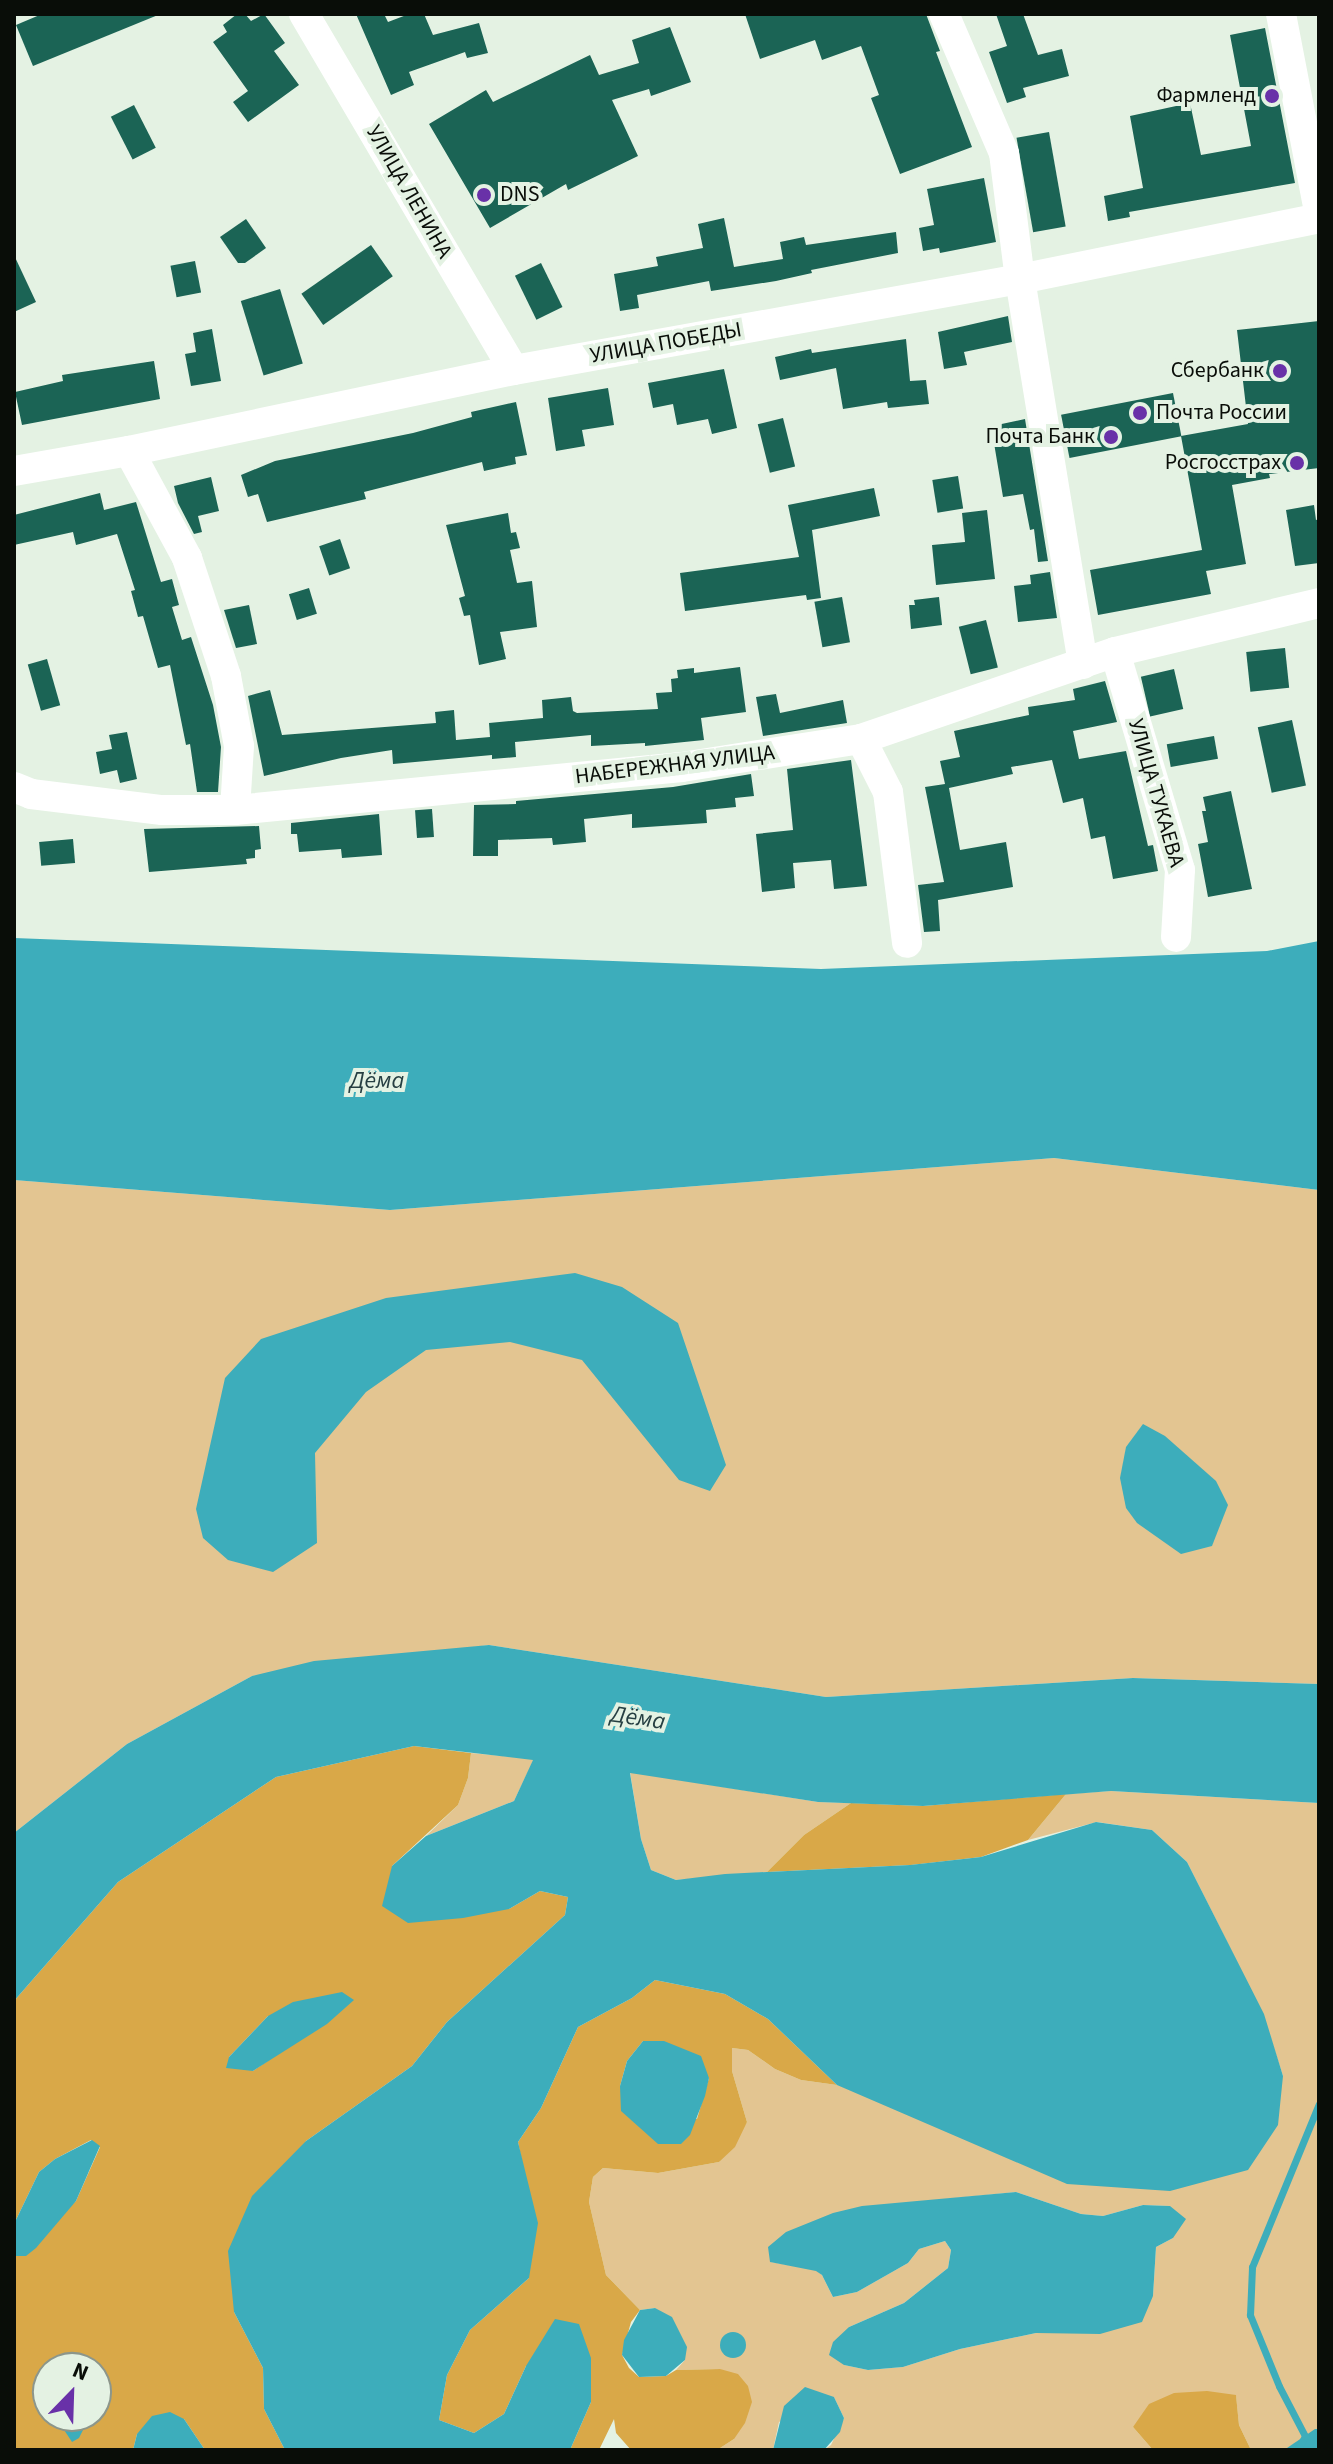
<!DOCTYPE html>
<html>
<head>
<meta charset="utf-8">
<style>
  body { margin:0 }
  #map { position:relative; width:1333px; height:2464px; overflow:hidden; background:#e4f2e3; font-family:"Source Sans 3",sans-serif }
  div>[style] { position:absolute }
  .green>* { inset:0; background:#e3c591 }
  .forest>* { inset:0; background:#d9a848 }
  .water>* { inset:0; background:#3dadbb }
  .round { border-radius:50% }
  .stream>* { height:7px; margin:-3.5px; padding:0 3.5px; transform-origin:3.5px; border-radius:3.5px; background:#3dadbb }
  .building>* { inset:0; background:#1b6455; transform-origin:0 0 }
  .minor>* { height:30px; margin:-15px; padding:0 15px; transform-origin:15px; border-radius:15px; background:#fff }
  .dots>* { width:22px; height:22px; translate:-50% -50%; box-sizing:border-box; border:4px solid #e4f2e3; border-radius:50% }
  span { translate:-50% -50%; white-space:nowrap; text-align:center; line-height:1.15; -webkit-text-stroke:8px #e4f2e3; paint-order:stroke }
  .poi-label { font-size:22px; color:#090d08 }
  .right { translate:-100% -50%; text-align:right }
  .left { translate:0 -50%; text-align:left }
  .street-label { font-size:22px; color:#090d08 }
  .water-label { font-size:24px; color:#263f42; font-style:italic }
  .frame { position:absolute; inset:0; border:16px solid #090d08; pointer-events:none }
  .north { position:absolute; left:32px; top:2352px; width:80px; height:80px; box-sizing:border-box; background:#e4f2e3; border:2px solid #8c968b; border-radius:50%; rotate:23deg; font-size:22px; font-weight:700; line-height:32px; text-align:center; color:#090d08 }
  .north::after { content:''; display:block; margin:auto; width:28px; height:36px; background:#6931a8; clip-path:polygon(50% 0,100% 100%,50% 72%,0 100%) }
</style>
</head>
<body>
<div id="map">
  <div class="green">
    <div style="clip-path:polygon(1054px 1158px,1319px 1190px,1319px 1684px,1133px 1678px,826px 1697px,489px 1645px,252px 1676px,127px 1744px,14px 1833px,14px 1180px,390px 1210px)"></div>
    <div style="clip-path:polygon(471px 1753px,534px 1759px,514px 1801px,426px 1836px,458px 1805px,468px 1778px)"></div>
    <div style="clip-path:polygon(630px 1772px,818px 1802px,851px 1803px,804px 1835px,767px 1872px,676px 1880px,651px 1870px,641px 1839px)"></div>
    <div style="clip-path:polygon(evenodd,1111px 1791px,1319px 1803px,1319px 2429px,1284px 2450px,1251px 2450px,1239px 2425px,1236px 2396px,1133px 2427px,1153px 2450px,824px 2450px,831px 2445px,844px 2418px,834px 2397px,779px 2422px,773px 2450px,717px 2450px,734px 2439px,720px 2369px,676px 2370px,685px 2360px,655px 2308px,640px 2310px,606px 2275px,589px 2202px,593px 2177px,603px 2168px,658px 2173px,719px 2162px,747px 2122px,732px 2071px,732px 2048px,748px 2050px,775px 2069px,801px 2080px,837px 2085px,1283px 2076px,1263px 2014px,1187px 1862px,1152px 1830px,1097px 1822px,1028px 1840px,1066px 1794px,1111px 1791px,1016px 2192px,1081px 2214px,1103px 2216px,1143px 2205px,1170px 2206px,1173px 2238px,1156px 2247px,1153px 2296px,1067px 2331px,1036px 2333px,960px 2349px,903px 2367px,868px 2370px,844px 2365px,849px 2327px,904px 2303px,948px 2268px,951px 2250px,945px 2241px,919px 2249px,908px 2263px,857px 2292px,833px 2297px,822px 2275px,816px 2270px,771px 2262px,896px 2204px,1016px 2192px)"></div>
  </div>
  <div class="forest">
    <div style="clip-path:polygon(evenodd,414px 1746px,471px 1753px,468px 1778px,458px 1805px,392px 1866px,509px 1909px,540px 1891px,568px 1897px,565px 1915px,447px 2022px,412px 2066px,306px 2141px,234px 2312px,263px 2368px,264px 2409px,285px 2450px,205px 2450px,184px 2419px,137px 2434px,133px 2450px,14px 2450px,14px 2255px,76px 2201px,100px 2147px,91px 2140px,55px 2159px,39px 2172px,14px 2224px,14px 2001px,118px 1882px,276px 1777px,414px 1746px,268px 2016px,301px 2038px,253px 2071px,229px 2057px,268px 2016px,414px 1746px,48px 2368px,96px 2368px,96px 2416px,90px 2416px,87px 2425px,55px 2421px,55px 2416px,48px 2416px,48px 2368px)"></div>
    <div style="clip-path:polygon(1066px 1794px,1028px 1840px,981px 1857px,911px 1865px,767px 1872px,804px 1835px,851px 1803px,923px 1806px)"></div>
    <div style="clip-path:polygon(evenodd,655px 1980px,725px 1994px,768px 2019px,837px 2085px,801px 2080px,775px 2069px,748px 2050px,732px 2048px,732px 2071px,747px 2122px,735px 2147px,719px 2162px,658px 2173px,603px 2168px,593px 2177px,589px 2202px,606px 2275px,640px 2310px,631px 2322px,622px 2355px,629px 2368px,639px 2377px,666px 2376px,676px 2370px,720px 2369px,738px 2374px,748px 2386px,752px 2402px,745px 2423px,734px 2439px,717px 2450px,631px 2450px,616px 2433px,614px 2419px,599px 2450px,570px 2450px,591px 2402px,526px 2366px,504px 2414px,474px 2433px,439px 2420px,447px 2375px,470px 2330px,529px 2278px,525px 2177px,518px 2142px,541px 2108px,578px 2027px,632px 1998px,655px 1980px,643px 2041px,709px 2078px,697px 2119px,620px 2086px,627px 2061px,643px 2041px)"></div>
    <div style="clip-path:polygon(1207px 2391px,1236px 2395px,1239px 2425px,1251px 2450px,1153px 2450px,1133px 2427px,1149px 2404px,1174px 2393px)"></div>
  </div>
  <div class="water">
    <div style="clip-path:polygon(14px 938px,821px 969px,1267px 951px,1319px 941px,1319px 1190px,1054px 1158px,390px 1210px,14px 1180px)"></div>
    <div style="clip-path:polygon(575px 1273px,622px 1287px,678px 1323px,726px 1465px,710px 1491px,679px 1480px,582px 1360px,510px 1342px,426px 1350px,366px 1392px,315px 1453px,317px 1543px,273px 1572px,228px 1560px,203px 1538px,196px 1509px,225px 1378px,261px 1339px,386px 1298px)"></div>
    <div style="clip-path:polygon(1143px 1424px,1165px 1436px,1216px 1481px,1228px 1505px,1212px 1546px,1181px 1554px,1137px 1523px,1126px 1508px,1120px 1478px,1126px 1447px)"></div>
    <div style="clip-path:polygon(489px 1645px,826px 1697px,1133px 1678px,1319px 1684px,1319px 1803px,1111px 1791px,923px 1806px,818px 1802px,630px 1773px,641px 1839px,651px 1870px,676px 1880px,725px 1874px,910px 1865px,981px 1857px,1096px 1822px,1152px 1830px,1187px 1862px,1264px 2014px,1283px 2076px,1278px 2125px,1248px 2170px,1170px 2191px,1067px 2184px,837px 2085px,768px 2019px,725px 1994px,655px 1980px,632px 1998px,578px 2027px,541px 2108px,518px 2142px,538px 2223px,529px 2278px,470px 2330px,447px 2375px,439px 2420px,474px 2433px,504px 2414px,526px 2366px,555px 2319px,579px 2324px,591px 2358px,591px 2402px,570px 2450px,285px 2450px,264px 2409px,263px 2368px,234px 2312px,228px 2251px,252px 2196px,306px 2141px,412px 2066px,447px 2022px,565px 1915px,568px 1897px,540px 1891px,509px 1909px,463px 1918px,408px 1923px,382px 1906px,392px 1866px,426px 1836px,514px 1801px,533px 1760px,414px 1746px,276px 1777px,118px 1882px,14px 2001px,14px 1833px,127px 1744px,252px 1676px,314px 1661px)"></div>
    <div style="clip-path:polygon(342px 1992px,354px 2000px,327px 2024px,253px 2071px,226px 2068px,229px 2057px,268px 2016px,293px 2002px)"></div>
    <div style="clip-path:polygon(643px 2041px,664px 2041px,701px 2056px,709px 2078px,705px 2096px,690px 2135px,681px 2144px,658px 2144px,621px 2111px,620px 2086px,627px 2061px)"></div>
    <div style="clip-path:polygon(92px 2140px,100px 2146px,76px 2201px,36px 2248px,26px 2256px,14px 2256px,14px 2224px,39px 2172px,55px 2159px)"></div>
    <div style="clip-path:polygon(1016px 2192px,1081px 2214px,1103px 2216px,1143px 2205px,1170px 2206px,1186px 2219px,1173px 2238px,1156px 2247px,1153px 2296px,1142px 2322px,1100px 2334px,1036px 2333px,960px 2349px,903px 2367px,868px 2370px,844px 2365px,829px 2355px,833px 2342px,849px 2327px,904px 2303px,948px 2268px,951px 2250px,945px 2241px,919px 2249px,908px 2263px,857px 2292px,833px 2297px,822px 2275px,816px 2271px,770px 2262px,768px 2247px,786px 2232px,833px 2213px,862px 2206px)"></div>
    <div style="clip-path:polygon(655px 2308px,672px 2317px,687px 2347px,685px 2360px,666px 2376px,639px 2377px,622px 2355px,624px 2340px,640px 2310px)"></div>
    <div class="round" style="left:720px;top:2332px;width:26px;height:26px"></div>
    <div style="clip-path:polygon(805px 2387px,834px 2397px,844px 2418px,840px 2432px,824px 2450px,773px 2450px,784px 2406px)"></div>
    <div style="clip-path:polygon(170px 2412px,184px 2419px,205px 2450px,133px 2450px,137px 2434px,152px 2416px)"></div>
    <div style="clip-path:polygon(55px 2416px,90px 2416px,79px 2438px,72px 2442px)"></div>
    <div style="clip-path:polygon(1315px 2429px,1319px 2429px,1319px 2450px,1284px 2450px)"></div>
  </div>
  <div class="stream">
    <div style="left:1297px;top:2450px;width:16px;rotate:-60deg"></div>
    <div style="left:1305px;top:2436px;width:56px;rotate:-117.5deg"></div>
    <div style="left:1279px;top:2386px;width:77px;rotate:-112.2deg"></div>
    <div style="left:1250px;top:2315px;width:48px;rotate:-87.6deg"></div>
    <div style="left:1252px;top:2267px;width:176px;rotate:-67.7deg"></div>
  </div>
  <div class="building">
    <div style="clip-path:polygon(42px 14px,158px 14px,158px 15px,33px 66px,16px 25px)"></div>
    <div style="clip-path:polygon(237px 14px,245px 14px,251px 21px,264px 14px,285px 43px,274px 51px,299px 85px,248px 122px,233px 102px,248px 91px,213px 42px,227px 32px,223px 25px)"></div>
    <div style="clip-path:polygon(356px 14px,384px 14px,388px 22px,409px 14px,424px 14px,433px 35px,479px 23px,488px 53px,467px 58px,465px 52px,409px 72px,414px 85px,391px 95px)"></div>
    <div style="clip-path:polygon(745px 14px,926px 14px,940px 51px,936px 52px,972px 147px,900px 174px,871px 98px,879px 95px,861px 46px,822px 60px,815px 40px,760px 59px)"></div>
    <div style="clip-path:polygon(996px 14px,1023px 14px,1038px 55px,1062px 49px,1069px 76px,1023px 88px,1026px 97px,1007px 103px,989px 52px,1007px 46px)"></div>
    <div style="clip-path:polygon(670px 27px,691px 82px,651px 96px,649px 89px,612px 100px,638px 156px,568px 190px,566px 184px,490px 228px,429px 124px,486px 90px,493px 102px,590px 55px,599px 75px,639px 63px,632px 40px)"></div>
    <div style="clip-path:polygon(1265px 28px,1295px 183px,1129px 212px,1130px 217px,1108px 221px,1104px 196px,1143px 188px,1130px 116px,1190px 103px,1201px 155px,1251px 146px,1230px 35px)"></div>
    <div style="left:134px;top:105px;width:48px;height:26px;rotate:63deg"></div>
    <div style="left:1049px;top:132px;width:96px;height:33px;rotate:80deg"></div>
    <div style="clip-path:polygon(984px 178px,996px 242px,940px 253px,939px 248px,923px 251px,919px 228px,934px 225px,927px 189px)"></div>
    <div style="clip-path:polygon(724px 218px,734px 267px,783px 259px,780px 242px,804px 237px,806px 245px,896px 232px,898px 253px,811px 270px,812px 273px,776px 281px,711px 291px,709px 281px,637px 295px,639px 308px,620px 311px,614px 274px,658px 266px,656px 257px,703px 248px,698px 224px)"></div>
    <div style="clip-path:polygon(246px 219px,266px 248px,245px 263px,238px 263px,220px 237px)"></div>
    <div style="left:371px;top:245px;width:38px;height:85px;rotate:55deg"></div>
    <div style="clip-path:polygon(14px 255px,36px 302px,14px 312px)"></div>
    <div style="left:195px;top:261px;width:32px;height:25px;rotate:79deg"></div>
    <div style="left:541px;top:263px;width:49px;height:29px;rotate:64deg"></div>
    <div style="left:280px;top:289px;width:78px;height:41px;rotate:73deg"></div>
    <div style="clip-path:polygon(1008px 316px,1012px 342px,964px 352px,967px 365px,944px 369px,938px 332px)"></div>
    <div style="clip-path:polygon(1319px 321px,1319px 468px,1269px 474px,1270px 478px,1232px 485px,1246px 564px,1206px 571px,1211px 594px,1098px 615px,1090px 570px,1202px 550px,1181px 436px,1248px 424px,1237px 330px)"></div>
    <div style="clip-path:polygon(212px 329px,221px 381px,191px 386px,185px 354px,196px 352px,193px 333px)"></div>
    <div style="clip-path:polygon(906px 339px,910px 381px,926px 380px,929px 404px,888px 408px,887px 402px,843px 409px,836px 368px,780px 380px,775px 357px,811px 349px,812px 353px)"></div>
    <div style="clip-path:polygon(154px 361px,160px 399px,22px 425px,15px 392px,63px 381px,62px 375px)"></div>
    <div style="clip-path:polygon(724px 369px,737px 428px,712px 434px,708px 419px,677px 425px,673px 404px,653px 408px,648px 383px)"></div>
    <div style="clip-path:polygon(608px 388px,614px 425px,582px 430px,585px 446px,556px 451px,548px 398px)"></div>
    <div style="left:1173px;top:393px;width:44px;height:114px;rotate:79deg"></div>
    <div style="clip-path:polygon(516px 402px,527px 455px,515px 457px,516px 464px,484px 471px,482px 462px,364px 492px,366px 499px,267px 522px,258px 494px,248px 497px,241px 475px,275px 461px,413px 433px,472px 417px,471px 412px)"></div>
    <div style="left:783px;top:418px;width:50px;height:26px;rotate:76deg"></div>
    <div style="clip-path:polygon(1025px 419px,1048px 561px,1038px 562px,1034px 529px,1030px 530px,1023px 494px,1003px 497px,994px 443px,1001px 442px,997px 425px)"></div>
    <div style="left:958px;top:476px;width:33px;height:26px;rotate:81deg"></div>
    <div style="clip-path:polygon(211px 477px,219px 511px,198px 516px,202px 532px,194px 534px,178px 503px,174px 486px)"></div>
    <div style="clip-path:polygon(874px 488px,880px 516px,812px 530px,821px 598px,807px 600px,806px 595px,685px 611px,680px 573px,799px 557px,788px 505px)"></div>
    <div style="clip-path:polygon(100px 493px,104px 510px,136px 502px,161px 582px,172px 579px,179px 605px,172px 607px,182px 640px,191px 637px,213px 705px,221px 747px,218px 792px,197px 792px,190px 744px,186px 745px,170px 665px,158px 668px,143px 616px,138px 617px,131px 591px,135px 590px,117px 534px,76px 545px,73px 532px,14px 545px,14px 515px)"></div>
    <div style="clip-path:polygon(1314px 505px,1316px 520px,1319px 519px,1319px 563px,1295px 566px,1286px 510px)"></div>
    <div style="clip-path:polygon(987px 510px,995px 579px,936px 585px,932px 545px,965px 542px,962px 513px)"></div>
    <div style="clip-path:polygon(508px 513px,511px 533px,516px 532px,520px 548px,510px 550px,517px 583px,532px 581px,537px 627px,500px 632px,506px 659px,479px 665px,470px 615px,464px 616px,459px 598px,465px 596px,446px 525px)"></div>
    <div style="left:340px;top:539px;width:31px;height:22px;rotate:71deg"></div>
    <div style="clip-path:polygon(1050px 572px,1057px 618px,1018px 622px,1014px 586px,1031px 584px,1030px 575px)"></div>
    <div style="left:309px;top:588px;width:27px;height:21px;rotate:73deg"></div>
    <div style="left:842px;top:597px;width:46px;height:28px;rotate:80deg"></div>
    <div style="clip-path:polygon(939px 597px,942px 625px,911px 629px,909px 605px,915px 605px,914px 600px)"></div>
    <div style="clip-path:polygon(249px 605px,257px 644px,236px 648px,224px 610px)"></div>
    <div style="left:986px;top:620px;width:49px;height:28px;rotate:76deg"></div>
    <div style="left:1285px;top:648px;width:40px;height:39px;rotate:84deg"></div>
    <div style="left:47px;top:659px;width:48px;height:20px;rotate:74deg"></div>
    <div style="clip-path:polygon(740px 667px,746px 712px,701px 718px,704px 740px,645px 746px,645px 743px,591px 746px,591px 735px,515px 742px,516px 757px,492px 759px,492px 755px,393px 764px,392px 750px,341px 758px,264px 776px,248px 696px,270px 690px,282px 735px,436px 723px,435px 712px,454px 710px,456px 740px,490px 737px,489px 723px,543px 718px,542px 700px,571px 697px,573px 711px,577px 713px,658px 709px,656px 693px,672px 692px,671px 679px,678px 678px,677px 670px,694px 668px,694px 673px)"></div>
    <div style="left:1174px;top:669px;width:41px;height:34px;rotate:77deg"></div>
    <div style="clip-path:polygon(1105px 681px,1117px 722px,1073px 731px,1079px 759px,1126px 751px,1148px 846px,1153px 845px,1158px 871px,1113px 879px,1105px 836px,1091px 839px,1083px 798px,1063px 803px,1052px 760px,1011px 767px,1013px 774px,949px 788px,960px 850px,1006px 842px,1013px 887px,938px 900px,940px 931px,924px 932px,918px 885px,944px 882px,925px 787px,945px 784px,940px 761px,960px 757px,954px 731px,1029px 715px,1028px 707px,1075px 700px,1073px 689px)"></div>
    <div style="clip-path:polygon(776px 694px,780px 713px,843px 700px,847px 723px,763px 736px,756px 697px)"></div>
    <div style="left:1292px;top:720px;width:67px;height:35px;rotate:78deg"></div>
    <div style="clip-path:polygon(127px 732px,137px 779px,120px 783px,117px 770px,100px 774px,96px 752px,112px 749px,109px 735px)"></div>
    <div style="left:1214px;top:736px;width:23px;height:48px;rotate:80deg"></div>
    <div style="clip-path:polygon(851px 760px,867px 886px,834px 889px,831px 860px,793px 863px,795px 888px,762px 892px,756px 834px,793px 830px,787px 769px)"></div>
    <div style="clip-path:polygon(751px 774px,754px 796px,735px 798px,736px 807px,706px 810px,707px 823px,632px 828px,632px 814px,584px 819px,586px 842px,553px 845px,552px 838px,498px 840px,498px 856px,473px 856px,474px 805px,516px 804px,516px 801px,673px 787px)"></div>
    <div style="clip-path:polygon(1231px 791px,1252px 889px,1208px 897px,1198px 844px,1208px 842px,1202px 811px,1206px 811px,1203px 797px)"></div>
    <div style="left:432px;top:809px;width:28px;height:17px;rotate:86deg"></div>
    <div style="clip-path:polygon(379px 814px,382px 855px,342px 858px,341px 849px,299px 852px,297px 834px,291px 834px,291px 823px)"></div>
    <div style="clip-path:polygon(259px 826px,261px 849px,255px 850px,255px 858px,246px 859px,247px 864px,149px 872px,144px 829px)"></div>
    <div style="left:73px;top:839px;width:24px;height:34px;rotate:85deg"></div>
  </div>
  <div class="minor">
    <div style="left:304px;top:14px;width:413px;rotate:59.5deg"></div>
    <div style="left:944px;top:14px;width:151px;rotate:66.7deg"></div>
    <div style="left:1004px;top:153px;width:127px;rotate:82.8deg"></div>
    <div style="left:1020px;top:279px;width:390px;rotate:80.7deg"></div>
    <div style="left:1281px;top:14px;width:201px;rotate:79.1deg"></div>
    <div style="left:129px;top:451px;width:122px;rotate:61.5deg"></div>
    <div style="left:187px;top:558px;width:124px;rotate:71.7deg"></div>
    <div style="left:226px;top:676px;width:71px;rotate:79.5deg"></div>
    <div style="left:239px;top:746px;width:64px;rotate:93.6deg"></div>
    <div style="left:14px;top:471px;width:117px;rotate:-9.9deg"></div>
    <div style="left:129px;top:451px;width:393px;rotate:-11.9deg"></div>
    <div style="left:514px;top:370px;width:514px;rotate:-10.2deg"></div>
    <div style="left:1020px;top:279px;width:305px;rotate:-11.5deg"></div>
    <div style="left:1115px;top:652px;width:227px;rotate:73.4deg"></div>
    <div style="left:1180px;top:870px;width:67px;rotate:93.4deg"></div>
    <div style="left:861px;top:739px;width:59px;rotate:63deg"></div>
    <div style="left:888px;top:792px;width:152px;rotate:82.8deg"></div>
    <div style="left:14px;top:787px;width:18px;rotate:22deg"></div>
    <div style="left:31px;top:794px;width:132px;rotate:7deg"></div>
    <div style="left:162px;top:810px;width:73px"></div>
    <div style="left:235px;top:810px;width:449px;rotate:-5.5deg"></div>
    <div style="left:682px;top:767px;width:181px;rotate:-8.9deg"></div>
    <div style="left:861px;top:739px;width:268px;rotate:-18.9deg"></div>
    <div style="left:1115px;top:652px;width:210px;rotate:-13.5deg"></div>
  </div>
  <div class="dots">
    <div style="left:1272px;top:96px;background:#6931a8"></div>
    <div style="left:484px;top:195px;background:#6931a8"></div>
    <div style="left:1280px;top:371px;background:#6931a8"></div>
    <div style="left:1140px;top:413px;background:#6931a8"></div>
    <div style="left:1111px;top:437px;background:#6931a8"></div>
    <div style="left:1297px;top:463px;background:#6931a8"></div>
  </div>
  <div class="poi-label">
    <span class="right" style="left:1256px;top:96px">Фармленд</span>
    <span class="left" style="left:500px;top:195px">DNS</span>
    <span class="right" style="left:1264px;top:371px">Сбербанк</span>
    <span class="left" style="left:1156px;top:413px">Почта России</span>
    <span class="right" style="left:1095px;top:437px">Почта Банк</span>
    <span class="right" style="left:1281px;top:463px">Росгосстрах</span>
  </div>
  <div class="street-label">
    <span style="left:409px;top:192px;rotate:60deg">УЛИЦА ЛЕНИНА</span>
    <span style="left:666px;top:343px;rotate:-10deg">УЛИЦА ПОБЕДЫ</span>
    <span style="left:675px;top:765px;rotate:-7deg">НАБЕРЕЖНАЯ УЛИЦА</span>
    <span style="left:1156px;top:793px;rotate:74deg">УЛИЦА ТУКАЕВА</span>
  </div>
  <div class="water-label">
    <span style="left:377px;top:1081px">Дёма</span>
    <span style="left:638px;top:1718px;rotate:8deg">Дёма</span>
  </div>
  <div class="frame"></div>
  <div class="north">N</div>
</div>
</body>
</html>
